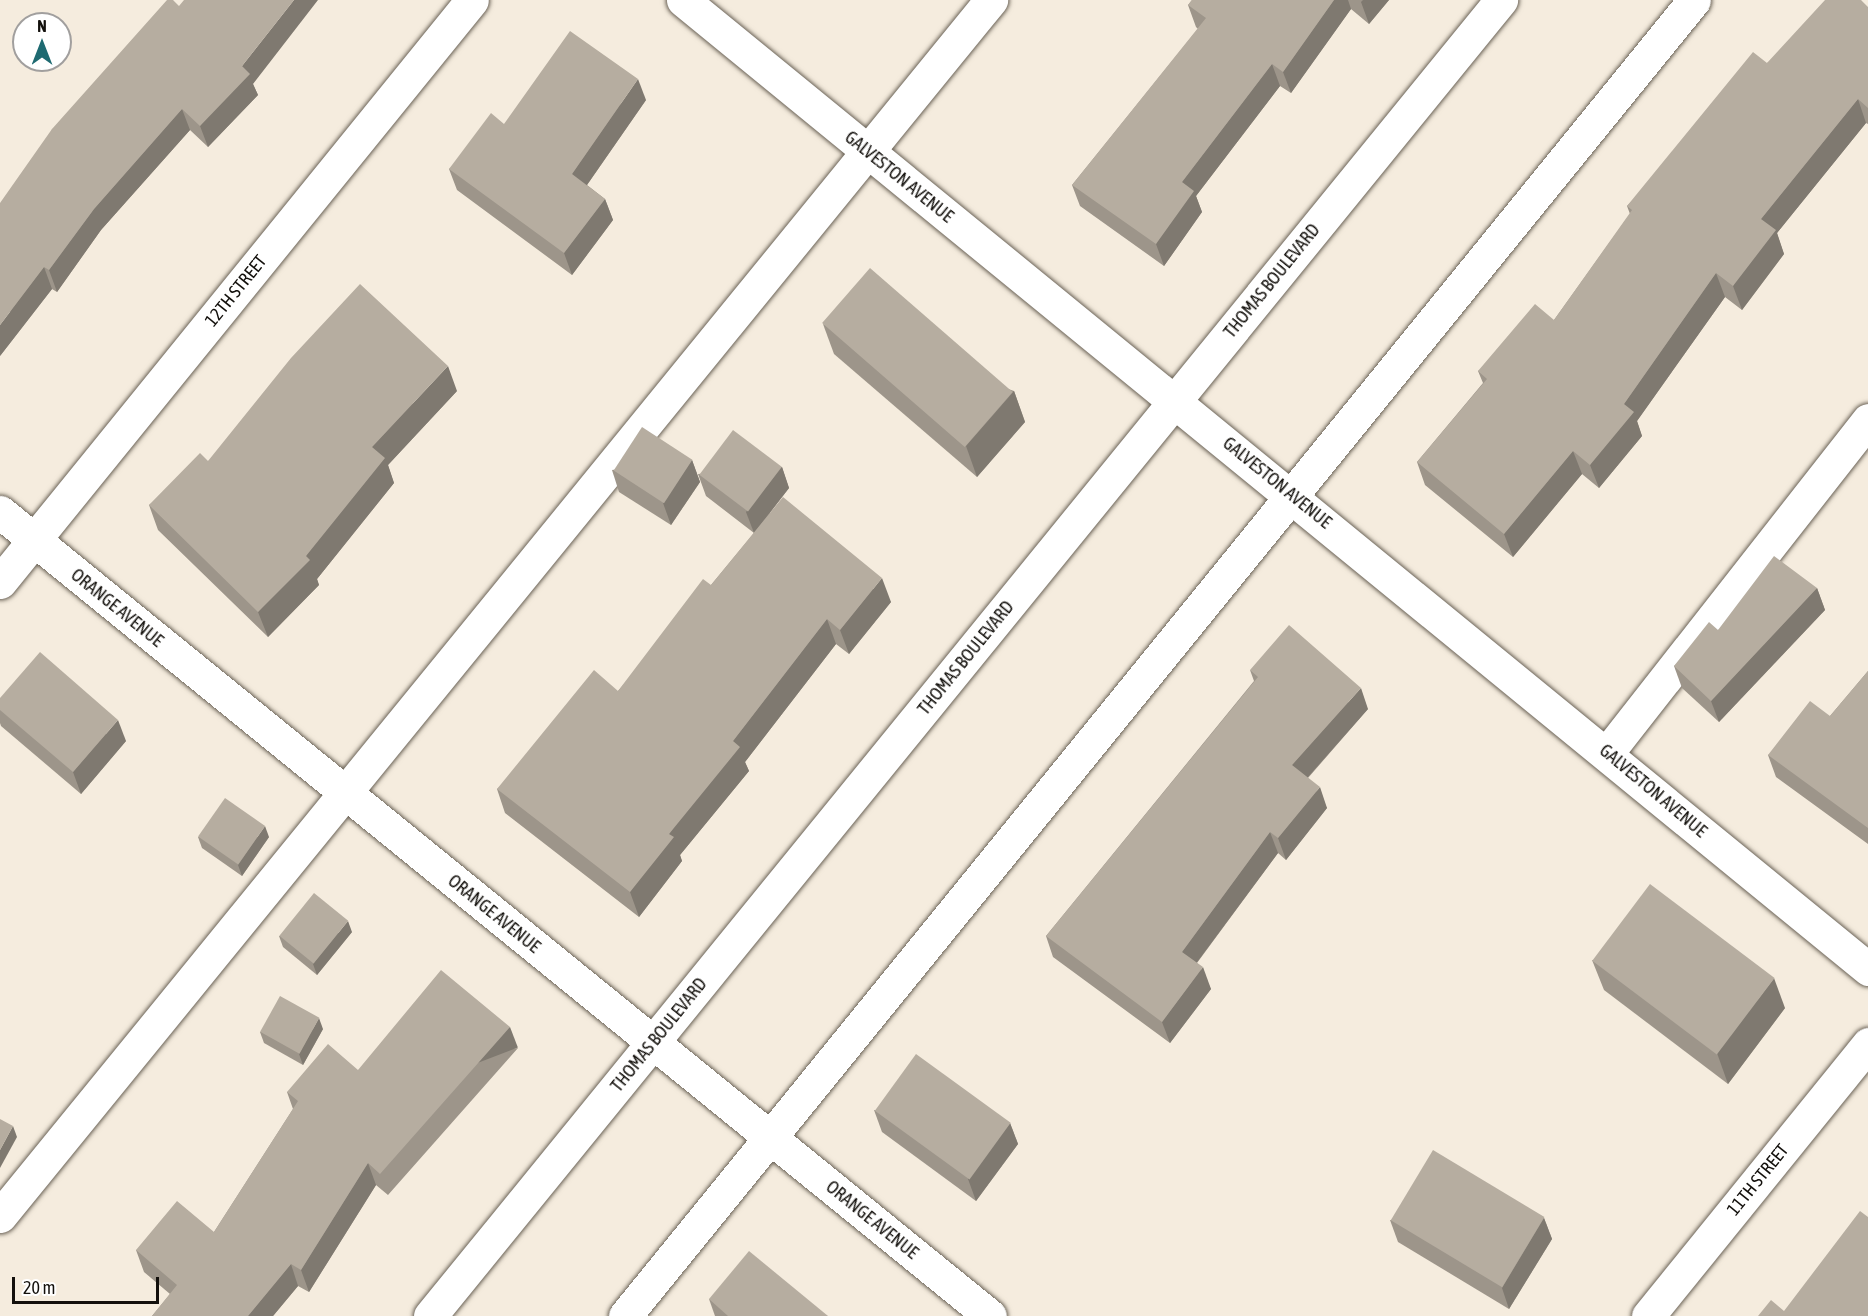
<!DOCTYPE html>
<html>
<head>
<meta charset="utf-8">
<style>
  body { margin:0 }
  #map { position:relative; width:1868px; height:1316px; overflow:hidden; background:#f5ecde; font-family:"Asap Condensed",sans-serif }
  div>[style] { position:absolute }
  .roads { filter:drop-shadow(0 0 2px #6a6256) drop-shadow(0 0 2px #6a6256) }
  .minor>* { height:33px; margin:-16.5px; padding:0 16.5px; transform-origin:16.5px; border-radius:16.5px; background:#fff }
  .major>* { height:33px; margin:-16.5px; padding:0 16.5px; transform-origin:16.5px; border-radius:16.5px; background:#fff }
  .wall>* { inset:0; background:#9d958a }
  .shaded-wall>* { inset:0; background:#7f7970; transform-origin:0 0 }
  .building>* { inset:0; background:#b6ada0; transform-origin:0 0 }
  span { translate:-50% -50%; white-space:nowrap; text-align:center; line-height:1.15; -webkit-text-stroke:6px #fff; paint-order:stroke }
  .street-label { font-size:18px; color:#13100c }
  .north { position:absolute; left:12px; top:12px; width:60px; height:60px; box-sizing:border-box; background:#fff; border:2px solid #a19f9e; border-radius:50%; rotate:0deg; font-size:16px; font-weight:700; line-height:24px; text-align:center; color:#13100c }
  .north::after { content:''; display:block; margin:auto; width:21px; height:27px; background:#1e6a71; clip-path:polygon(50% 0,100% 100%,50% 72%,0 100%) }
  .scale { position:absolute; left:12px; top:1277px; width:147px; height:27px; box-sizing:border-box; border:3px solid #13100c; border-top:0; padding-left:8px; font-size:18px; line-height:21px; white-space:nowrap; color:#13100c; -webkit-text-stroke:4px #fff; paint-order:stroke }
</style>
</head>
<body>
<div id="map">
  <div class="roads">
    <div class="minor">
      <div style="left:683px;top:0;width:1531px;rotate:39.27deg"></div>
      <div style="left:0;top:512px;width:1275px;rotate:39.08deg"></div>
      <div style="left:0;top:582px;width:749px;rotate:-50.96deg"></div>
      <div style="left:1607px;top:753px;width:423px;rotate:-51.9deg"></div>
      <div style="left:0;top:1216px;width:1569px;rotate:-50.82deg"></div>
      <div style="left:1648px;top:1316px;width:350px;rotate:-51deg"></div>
    </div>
    <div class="major">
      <div style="left:430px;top:1316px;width:1697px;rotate:-50.86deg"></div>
      <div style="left:625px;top:1316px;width:1695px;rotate:-50.91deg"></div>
    </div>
  </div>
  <div class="wall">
    <div style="clip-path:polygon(1192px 0,1389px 0,1369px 24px,1351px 9px,1291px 93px,1280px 86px,1196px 196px,1202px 212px,1164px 266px,1080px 206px,1072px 185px,1198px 29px,1196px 27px,1188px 5px)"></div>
    <div style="clip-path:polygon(1868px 7px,1868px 124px,1866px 123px,1777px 233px,1784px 254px,1742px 310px,1725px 297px,1637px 421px,1642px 436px,1599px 488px,1582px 474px,1513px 557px,1425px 485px,1417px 462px,1483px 383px,1478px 371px,1554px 320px,1630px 214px,1627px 206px,1767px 63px)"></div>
    <div style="clip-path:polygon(253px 84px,258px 95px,208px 147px,190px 130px,101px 230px,57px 292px,52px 289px,0 356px,52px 129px)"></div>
    <div style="clip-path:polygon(646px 100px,587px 185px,605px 199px,613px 220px,572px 275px,457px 190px,449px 169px,504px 124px)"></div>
    <div style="clip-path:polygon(823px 324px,1014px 391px,1025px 422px,977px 477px,834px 354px)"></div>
    <div style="clip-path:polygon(457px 391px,388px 465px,394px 483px,317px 579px,319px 585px,268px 637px,158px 530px,149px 505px,208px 461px)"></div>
    <div style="clip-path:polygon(692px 460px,700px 482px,671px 525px,619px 492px,612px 470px)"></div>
    <div style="clip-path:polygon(782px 467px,789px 488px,770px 513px,891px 602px,849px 654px,836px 644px,745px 762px,749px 771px,680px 855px,682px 861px,639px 917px,505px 813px,497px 789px,618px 691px,711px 585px,754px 533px,706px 496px,698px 474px)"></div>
    <div style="clip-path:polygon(1817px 588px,1825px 610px,1719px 722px,1682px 688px,1674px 666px,1718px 630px)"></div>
    <div style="clip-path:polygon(1250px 670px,1368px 709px,1308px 778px,1327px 808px,1286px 860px,1278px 853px,1197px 963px,1211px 989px,1170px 1043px,1053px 957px,1046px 936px,1254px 681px)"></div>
    <div style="clip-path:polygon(1868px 671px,1868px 844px,1776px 777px,1768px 755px,1830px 716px)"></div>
    <div style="clip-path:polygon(0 698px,126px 741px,81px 794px,1px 726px,0 723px)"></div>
    <div style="clip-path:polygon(198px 837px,269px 837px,242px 876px,202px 848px)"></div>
    <div style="clip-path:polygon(352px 932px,317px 975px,283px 947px,279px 936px)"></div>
    <div style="clip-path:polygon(1592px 960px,1785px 1008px,1728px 1084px,1604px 990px)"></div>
    <div style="clip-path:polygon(323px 1029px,303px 1065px,264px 1043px,260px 1032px)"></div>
    <div style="clip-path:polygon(518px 1048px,388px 1195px,376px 1185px,309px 1292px,298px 1286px,273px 1316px,152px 1316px,170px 1294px,144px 1272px,136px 1250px,214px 1232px,293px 1109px,287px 1092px,358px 1070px)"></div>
    <div style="clip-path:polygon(874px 1110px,1010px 1123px,1018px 1144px,976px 1201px,882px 1132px)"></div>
    <div style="clip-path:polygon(1544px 1218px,1552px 1239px,1509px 1309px,1398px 1242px,1390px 1220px)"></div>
    <div style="clip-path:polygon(709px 1299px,828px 1316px,715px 1316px)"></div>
  </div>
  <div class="shaded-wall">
    <div style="clip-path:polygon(294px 0,318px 0,253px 84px,258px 95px,208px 147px,200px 126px,242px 66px)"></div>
    <div style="clip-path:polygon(1334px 0,1348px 0,1351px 9px,1291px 93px,1283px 72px)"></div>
    <div style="clip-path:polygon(1363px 0,1389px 0,1369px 24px,1361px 2px)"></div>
    <div style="clip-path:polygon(1272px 64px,1280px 86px,1196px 196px,1202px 212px,1164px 266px,1156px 244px,1182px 182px)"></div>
    <div style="clip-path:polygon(638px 79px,646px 100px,580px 195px,572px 174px)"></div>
    <div style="clip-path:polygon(1858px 99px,1866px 123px,1777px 233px,1784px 254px,1742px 310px,1733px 286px,1761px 219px)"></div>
    <div style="clip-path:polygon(182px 109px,190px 130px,101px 230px,57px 292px,49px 270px,94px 209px)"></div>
    <div style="clip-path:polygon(605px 199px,613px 220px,572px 275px,564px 253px)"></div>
    <div style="clip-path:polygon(44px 267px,52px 289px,0 356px,0 325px)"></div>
    <div style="clip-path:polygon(1716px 273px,1725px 297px,1637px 421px,1642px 436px,1599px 488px,1590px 465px,1624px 404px)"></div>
    <div style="clip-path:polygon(448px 366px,457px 391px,388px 465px,394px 483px,317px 579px,319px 585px,268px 637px,258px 612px,306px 556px,372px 447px)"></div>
    <div style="clip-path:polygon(1014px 391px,1025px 422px,977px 477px,966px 446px)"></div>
    <div style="clip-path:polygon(1573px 451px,1582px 474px,1513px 557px,1504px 534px)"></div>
    <div style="clip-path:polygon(692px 460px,700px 482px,671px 525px,663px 503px)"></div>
    <div style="clip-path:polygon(782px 467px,789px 488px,754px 533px,746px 512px)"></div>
    <div style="clip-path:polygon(882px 578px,891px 602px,849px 654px,840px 630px)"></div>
    <div style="clip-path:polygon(1817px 588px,1825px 610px,1719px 722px,1711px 701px)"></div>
    <div style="clip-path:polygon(827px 619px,836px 644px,745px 762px,749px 771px,680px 855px,682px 861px,639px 917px,630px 892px,669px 834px,733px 741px)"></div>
    <div style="clip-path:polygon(1361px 688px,1368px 709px,1300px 786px,1292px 765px)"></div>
    <div style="clip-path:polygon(118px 720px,126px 741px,81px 794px,73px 772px)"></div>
    <div style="clip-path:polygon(1320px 787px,1327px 808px,1286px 860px,1278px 838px)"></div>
    <div style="clip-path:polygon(265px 826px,269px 837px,242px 876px,238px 865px)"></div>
    <div style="clip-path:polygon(1270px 832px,1278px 853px,1189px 973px,1182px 952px)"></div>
    <div style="clip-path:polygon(348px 921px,352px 932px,317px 975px,313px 964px)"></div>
    <div style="clip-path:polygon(1203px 967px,1211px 989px,1170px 1043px,1162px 1022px)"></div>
    <div style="clip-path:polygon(1774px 978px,1785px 1008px,1728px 1084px,1717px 1053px)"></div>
    <div style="clip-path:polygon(319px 1018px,323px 1029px,303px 1065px,299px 1054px)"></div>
    <div style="left:510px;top:1027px;width:22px;height:196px;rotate:69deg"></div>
    <div style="clip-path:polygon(1010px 1123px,1018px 1144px,976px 1201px,968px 1179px)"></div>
    <div style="clip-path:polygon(13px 1126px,17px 1137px,0 1168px,0 1150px)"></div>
    <div style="clip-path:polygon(368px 1163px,376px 1185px,309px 1292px,301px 1270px)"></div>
    <div style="clip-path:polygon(1544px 1218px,1552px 1239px,1509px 1309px,1502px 1288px)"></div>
    <div style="clip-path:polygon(291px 1264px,298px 1286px,273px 1316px,248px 1316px)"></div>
  </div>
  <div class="building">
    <div style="clip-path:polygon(167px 0,173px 0,179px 6px,184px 0,294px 0,242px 66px,250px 74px,200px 126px,182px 109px,94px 209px,49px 270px,44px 267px,0 325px,0 203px,52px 129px)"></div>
    <div style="clip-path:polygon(1192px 0,1334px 0,1283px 72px,1272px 64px,1182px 182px,1194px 191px,1156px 244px,1072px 185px,1206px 18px,1188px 5px)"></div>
    <div style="clip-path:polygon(1825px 0,1861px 0,1868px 7px,1868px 108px,1858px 99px,1761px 219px,1776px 230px,1733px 286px,1716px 273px,1624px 404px,1634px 412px,1590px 465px,1573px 451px,1504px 534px,1417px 462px,1487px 379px,1478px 371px,1535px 304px,1554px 320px,1632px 210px,1627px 206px,1753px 52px,1767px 63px)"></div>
    <div style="clip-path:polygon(570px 31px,638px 79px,572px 174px,605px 199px,564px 253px,449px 169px,491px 113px,504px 124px)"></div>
    <div style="left:870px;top:268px;width:189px;height:73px;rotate:41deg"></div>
    <div style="clip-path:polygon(360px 284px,448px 366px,372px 447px,385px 458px,306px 556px,310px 560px,258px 612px,149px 505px,200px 453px,208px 461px,291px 358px)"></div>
    <div style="left:642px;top:427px;width:60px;height:52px;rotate:33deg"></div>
    <div style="left:733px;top:430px;width:61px;height:56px;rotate:37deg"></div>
    <div style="clip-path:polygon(783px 497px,882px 578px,840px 630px,827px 619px,733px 741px,740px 747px,669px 834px,674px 837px,630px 892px,497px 789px,594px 670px,618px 691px,703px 579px,711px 585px)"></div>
    <div style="clip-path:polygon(1774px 556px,1817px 588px,1711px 701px,1674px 666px,1709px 622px,1718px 630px)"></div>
    <div style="clip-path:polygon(1289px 625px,1361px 688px,1292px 765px,1320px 787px,1278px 838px,1270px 832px,1182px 952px,1203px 967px,1162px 1022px,1046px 936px,1258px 677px,1250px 670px)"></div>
    <div style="clip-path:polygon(40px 652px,118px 720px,73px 772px,0 710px,0 698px)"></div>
    <div style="clip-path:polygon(1868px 671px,1868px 828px,1768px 755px,1810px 701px,1830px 716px)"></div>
    <div style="left:225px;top:798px;width:49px;height:47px;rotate:35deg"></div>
    <div style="left:1650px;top:884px;width:156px;height:96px;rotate:37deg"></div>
    <div style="left:314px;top:893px;width:44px;height:55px;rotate:39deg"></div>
    <div style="clip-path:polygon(441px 970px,510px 1027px,380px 1174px,368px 1163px,301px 1270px,291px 1264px,248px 1316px,152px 1316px,177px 1285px,136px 1250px,177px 1201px,214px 1232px,298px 1101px,287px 1092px,328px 1044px,358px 1070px)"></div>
    <div style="left:280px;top:996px;width:45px;height:41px;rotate:29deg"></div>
    <div style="left:916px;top:1054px;width:117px;height:70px;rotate:36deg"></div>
    <div style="clip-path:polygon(0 1119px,13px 1126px,0 1150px)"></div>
    <div style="left:1433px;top:1150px;width:130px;height:82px;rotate:31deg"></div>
    <div style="clip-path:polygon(1860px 1211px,1868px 1217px,1868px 1316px,1758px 1316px,1771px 1300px,1784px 1311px)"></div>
    <div style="clip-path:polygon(749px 1251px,828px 1316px,728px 1316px,709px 1299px)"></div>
  </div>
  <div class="street-label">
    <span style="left:899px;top:177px;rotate:39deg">GALVESTON AVENUE</span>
    <span style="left:1272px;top:281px;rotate:-51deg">THOMAS BOULEVARD</span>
    <span style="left:236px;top:291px;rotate:-51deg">12TH STREET</span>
    <span style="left:1277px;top:483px;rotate:39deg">GALVESTON AVENUE</span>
    <span style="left:117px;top:608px;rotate:39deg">ORANGE AVENUE</span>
    <span style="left:966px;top:658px;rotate:-51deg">THOMAS BOULEVARD</span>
    <span style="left:1653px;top:791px;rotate:40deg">GALVESTON AVENUE</span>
    <span style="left:494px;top:914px;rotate:39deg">ORANGE AVENUE</span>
    <span style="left:659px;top:1035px;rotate:-51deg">THOMAS BOULEVARD</span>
    <span style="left:1758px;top:1180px;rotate:-51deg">11TH STREET</span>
    <span style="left:872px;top:1220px;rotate:39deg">ORANGE AVENUE</span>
  </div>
  <div class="north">N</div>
  <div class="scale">20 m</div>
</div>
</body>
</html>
